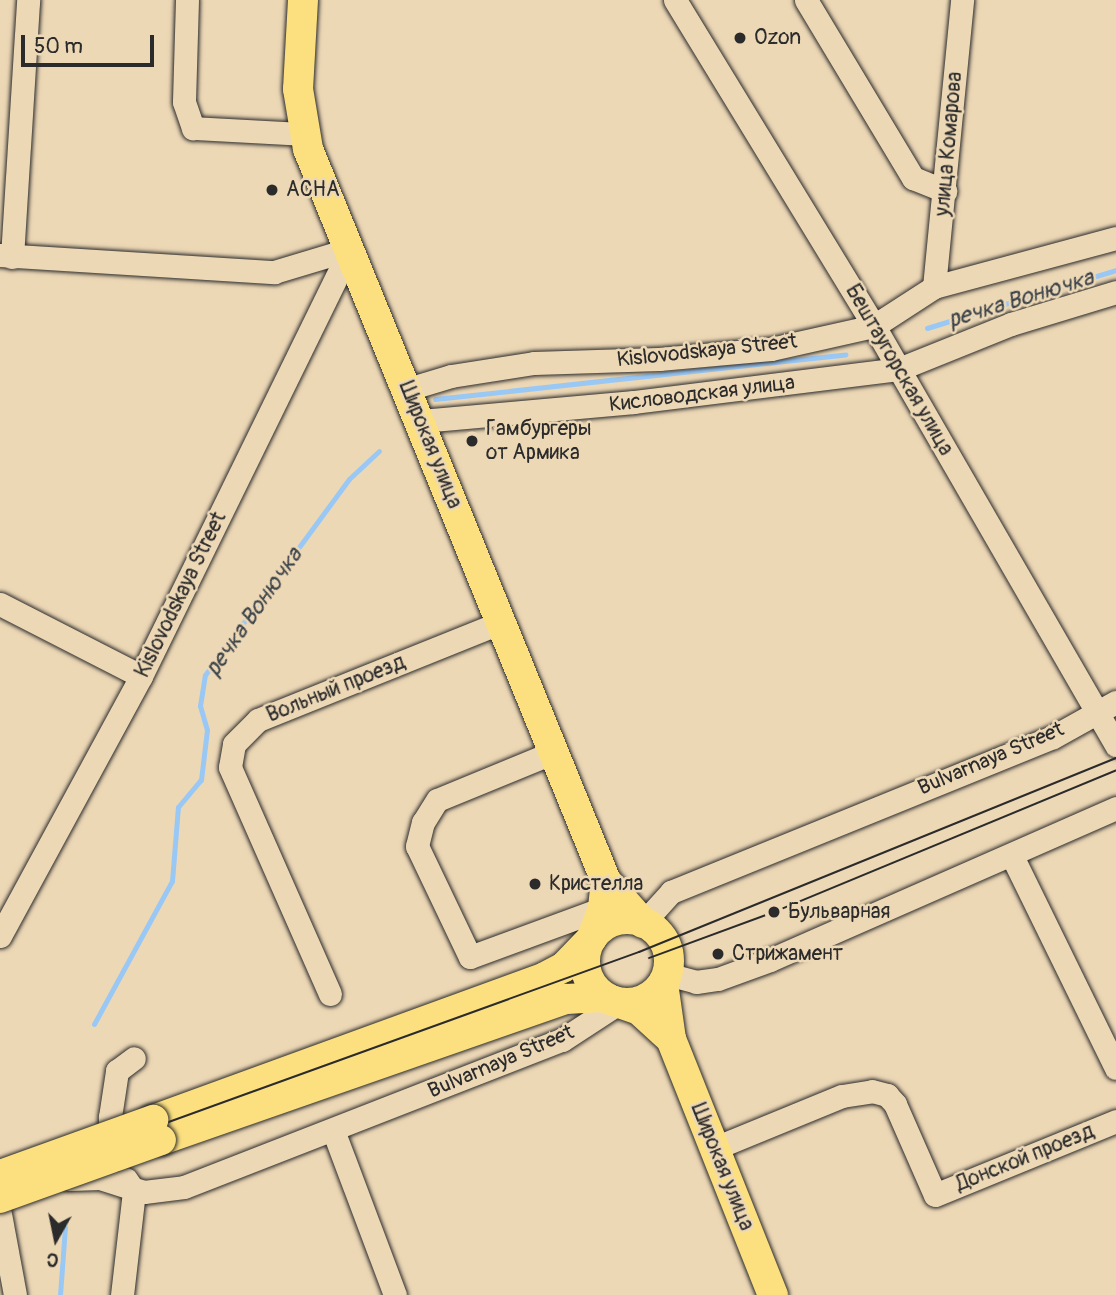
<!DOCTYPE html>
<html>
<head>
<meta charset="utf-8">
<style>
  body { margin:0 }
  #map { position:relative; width:1116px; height:1295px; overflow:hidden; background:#edd8b6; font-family:Pangolin,sans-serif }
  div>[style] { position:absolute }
  .stream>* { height:5px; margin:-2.5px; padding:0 2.5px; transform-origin:2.5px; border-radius:2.5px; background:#9ac8f5 }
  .roads { filter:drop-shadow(0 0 2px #2b2b2b) drop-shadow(0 0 2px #2b2b2b) }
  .minor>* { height:23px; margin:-11.5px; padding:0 11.5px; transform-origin:11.5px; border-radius:11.5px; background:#edd8b6 }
  .major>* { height:30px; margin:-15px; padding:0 15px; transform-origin:15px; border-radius:15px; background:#fce080 }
  .major>.ring { margin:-15px; padding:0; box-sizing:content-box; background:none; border:30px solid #fce080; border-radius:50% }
  .tram>* { height:2px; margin:-1px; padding:0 1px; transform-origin:1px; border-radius:1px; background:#2b2b2b }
  .bridges { filter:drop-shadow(0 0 2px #2b2b2b) drop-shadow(0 0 2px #2b2b2b) }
  .major-bridge>* { height:30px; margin:-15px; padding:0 15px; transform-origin:15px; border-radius:15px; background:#fce080 }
  .dots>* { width:19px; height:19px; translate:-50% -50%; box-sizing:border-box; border:4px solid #edd8b6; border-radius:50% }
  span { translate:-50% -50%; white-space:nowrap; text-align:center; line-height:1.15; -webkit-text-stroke:5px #edd8b6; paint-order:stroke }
  .poi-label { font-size:21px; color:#2b2b2b }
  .left { translate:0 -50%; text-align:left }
  .street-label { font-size:21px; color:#2b2b2b }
  .water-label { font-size:23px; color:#3c4349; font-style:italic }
  .north { position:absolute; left:21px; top:1204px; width:70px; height:70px; -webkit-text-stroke:5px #edd8b6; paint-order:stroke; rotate:189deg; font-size:19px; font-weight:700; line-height:28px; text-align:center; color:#2b2b2b }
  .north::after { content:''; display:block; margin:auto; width:24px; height:32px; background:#2b2b2b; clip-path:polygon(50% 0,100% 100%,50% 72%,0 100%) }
  .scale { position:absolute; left:21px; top:35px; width:133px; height:32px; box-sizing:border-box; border:4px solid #2b2b2b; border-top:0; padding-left:9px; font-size:21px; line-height:24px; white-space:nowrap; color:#2b2b2b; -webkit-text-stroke:5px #edd8b6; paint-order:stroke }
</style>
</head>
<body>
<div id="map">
  <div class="stream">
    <div style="left:927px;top:328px;width:198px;rotate:-17.1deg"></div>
    <div style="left:435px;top:399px;width:413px;rotate:-6.2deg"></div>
    <div style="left:94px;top:1024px;width:163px;rotate:-61.4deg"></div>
    <div style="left:172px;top:881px;width:74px;rotate:-85.4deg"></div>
    <div style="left:178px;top:807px;width:35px;rotate:-50deg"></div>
    <div style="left:201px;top:780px;width:50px;rotate:-83.2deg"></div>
    <div style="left:207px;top:730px;width:25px;rotate:-106deg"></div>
    <div style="left:200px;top:706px;width:31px;rotate:-81deg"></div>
    <div style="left:205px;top:675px;width:243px;rotate:-53.7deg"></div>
    <div style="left:349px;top:479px;width:41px;rotate:-43deg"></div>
    <div style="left:60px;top:1295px;width:68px;rotate:-85.8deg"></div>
  </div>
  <div class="roads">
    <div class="minor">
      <div style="left:187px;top:0;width:102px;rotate:91.7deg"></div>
      <div style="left:184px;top:102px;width:28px;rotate:71deg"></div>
      <div style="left:193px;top:128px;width:111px;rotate:3.1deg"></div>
      <div style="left:675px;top:0;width:382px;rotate:58.6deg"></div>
      <div style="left:874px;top:326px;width:484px;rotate:60deg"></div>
      <div style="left:806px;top:0;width:208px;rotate:59deg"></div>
      <div style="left:913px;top:178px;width:35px;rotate:22deg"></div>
      <div style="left:0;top:255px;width:275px;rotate:3.6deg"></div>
      <div style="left:274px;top:272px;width:79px;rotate:-16.8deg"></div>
      <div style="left:12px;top:257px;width:257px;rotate:-86.4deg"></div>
      <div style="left:934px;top:287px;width:288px;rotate:-84.4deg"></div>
      <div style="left:408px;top:389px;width:45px;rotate:-16.8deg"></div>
      <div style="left:451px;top:376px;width:84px;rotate:-8.9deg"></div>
      <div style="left:534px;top:363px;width:125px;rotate:-1.8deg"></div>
      <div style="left:659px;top:359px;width:112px;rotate:-5.1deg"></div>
      <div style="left:771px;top:349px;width:106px;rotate:-12.6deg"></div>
      <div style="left:874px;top:326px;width:72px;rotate:-33deg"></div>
      <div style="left:934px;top:287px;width:188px;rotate:-15.1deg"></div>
      <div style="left:421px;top:421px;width:214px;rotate:-5.1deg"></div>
      <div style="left:634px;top:402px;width:267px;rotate:-7.1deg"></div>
      <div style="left:899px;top:369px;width:121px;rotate:-21.9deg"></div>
      <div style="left:1011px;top:324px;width:110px;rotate:-16.9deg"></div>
      <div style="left:0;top:604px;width:158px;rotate:27.1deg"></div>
      <div style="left:554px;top:752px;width:126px;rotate:157.7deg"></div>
      <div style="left:437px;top:800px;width:26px;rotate:122deg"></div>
      <div style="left:423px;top:822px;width:25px;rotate:104deg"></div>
      <div style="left:417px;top:846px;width:123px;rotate:64.5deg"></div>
      <div style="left:470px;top:957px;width:142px;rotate:-20.2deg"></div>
      <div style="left:1012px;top:856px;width:236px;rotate:63.9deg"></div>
      <div style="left:643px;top:923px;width:42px;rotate:-47.9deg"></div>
      <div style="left:671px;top:892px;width:412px;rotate:-22.1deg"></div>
      <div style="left:1053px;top:737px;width:72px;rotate:-29.1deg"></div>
      <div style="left:0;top:936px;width:296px;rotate:-61.5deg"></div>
      <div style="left:141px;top:676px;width:475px;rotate:-63.9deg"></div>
      <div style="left:667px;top:974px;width:30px;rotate:15deg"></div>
      <div style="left:696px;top:982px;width:22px;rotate:-8deg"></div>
      <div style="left:718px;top:979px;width:55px;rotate:-20.1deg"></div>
      <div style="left:770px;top:960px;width:378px;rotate:-23.7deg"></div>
      <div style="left:330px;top:994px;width:248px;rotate:-113.8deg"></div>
      <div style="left:230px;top:767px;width:23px;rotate:-80deg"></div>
      <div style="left:234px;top:744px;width:34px;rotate:-45deg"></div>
      <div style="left:258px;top:720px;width:263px;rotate:-21.9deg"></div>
      <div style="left:333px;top:1130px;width:176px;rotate:69.4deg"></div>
      <div style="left:715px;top:1148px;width:137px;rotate:-22.3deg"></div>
      <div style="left:842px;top:1096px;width:30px;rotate:-9deg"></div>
      <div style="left:872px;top:1091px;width:16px;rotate:15deg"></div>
      <div style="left:887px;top:1095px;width:12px;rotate:48deg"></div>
      <div style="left:895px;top:1104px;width:99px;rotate:66.3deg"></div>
      <div style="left:935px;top:1195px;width:196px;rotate:-22.2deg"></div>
      <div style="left:111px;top:1149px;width:32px;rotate:-92deg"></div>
      <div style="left:110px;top:1117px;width:47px;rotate:-81.3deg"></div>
      <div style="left:117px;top:1071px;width:21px;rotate:-37deg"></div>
      <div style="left:69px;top:1179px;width:31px;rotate:-2deg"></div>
      <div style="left:100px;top:1178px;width:46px;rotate:17.7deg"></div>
      <div style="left:144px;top:1192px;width:40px;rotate:-7.1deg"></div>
      <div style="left:184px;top:1187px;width:406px;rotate:-21.3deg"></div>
      <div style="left:562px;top:1040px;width:68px;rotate:-33deg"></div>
      <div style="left:0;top:1214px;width:82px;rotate:79.5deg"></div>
      <div style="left:122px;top:1295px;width:105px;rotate:-83.4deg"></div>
      <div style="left:134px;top:1191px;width:14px;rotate:-124deg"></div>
    </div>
    <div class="major">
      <div style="left:303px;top:0;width:89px;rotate:93.2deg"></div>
      <div style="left:298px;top:89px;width:61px;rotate:80.5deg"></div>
      <div style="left:308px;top:149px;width:790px;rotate:67.85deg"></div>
      <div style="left:606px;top:881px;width:56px;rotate:48.6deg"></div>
      <div class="ring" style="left:585px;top:919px;width:54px;height:54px"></div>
      <div style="left:663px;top:983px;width:57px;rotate:81.9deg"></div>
      <div style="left:671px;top:1039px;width:276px;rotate:68.3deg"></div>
      <div style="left:153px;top:1120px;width:417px;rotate:-20deg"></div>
      <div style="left:545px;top:977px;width:21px;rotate:-28deg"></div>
      <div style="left:564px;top:967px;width:40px;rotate:-46deg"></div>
      <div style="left:592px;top:938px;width:32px;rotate:-70deg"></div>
      <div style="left:603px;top:908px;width:27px;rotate:-84deg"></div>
      <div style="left:161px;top:1140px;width:429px;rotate:-19.2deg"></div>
      <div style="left:566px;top:999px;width:36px;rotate:-3deg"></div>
      <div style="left:602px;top:997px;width:39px;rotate:19deg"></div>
      <div style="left:639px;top:1010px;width:43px;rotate:42.2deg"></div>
    </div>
  </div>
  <div class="tram">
    <div style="left:649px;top:958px;width:133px;rotate:-20.2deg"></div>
    <div style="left:774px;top:912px;width:370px;rotate:-22.5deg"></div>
    <div style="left:0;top:1183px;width:679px;rotate:-19.88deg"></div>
    <div style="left:639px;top:952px;width:515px;rotate:-22.13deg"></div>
  </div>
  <div class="bridges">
    <div class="major-bridge">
      <div style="left:0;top:1175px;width:163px;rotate:-19.8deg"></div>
      <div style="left:0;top:1198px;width:171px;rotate:-19.8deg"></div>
    </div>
  </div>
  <div class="dots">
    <div style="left:740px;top:38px;background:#2b2b2b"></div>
    <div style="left:272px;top:190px;background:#2b2b2b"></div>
    <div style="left:472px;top:441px;background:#2b2b2b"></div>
    <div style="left:535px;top:884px;background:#2b2b2b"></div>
    <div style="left:774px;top:912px;background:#2b2b2b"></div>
    <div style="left:718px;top:954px;background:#2b2b2b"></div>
  </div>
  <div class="poi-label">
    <span class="left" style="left:754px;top:38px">Ozon</span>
    <span class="left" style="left:286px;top:190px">АСНА</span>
    <span class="left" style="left:486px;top:441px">Гамбургеры<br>от Армика</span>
    <span class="left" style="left:549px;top:884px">Кристелла</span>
    <span class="left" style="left:788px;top:912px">Бульварная</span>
    <span class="left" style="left:732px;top:954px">Стрижамент</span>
  </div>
  <div class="street-label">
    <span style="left:949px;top:144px;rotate:-85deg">улица Комарова</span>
    <span style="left:707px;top:351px;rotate:-6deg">Kislovodskaya Street</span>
    <span style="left:899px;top:370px;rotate:60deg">Бештаугорская улица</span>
    <span style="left:702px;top:394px;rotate:-7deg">Кисловодская улица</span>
    <span style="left:430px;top:445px;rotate:68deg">Широкая улица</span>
    <span style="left:181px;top:595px;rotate:-64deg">Kislovodskaya Street</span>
    <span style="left:336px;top:689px;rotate:-22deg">Вольный проезд</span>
    <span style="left:991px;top:759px;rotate:-23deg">Bulvarnaya Street</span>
    <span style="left:501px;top:1062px;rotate:-23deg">Bulvarnaya Street</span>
    <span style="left:1025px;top:1158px;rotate:-22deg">Донской проезд</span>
    <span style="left:722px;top:1167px;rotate:68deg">Широкая улица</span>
  </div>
  <div class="water-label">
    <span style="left:1021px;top:299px;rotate:-17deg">речка Вонючка</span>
    <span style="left:254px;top:612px;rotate:-55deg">речка Вонючка</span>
  </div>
  <div class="north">С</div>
  <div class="scale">50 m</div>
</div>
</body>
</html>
